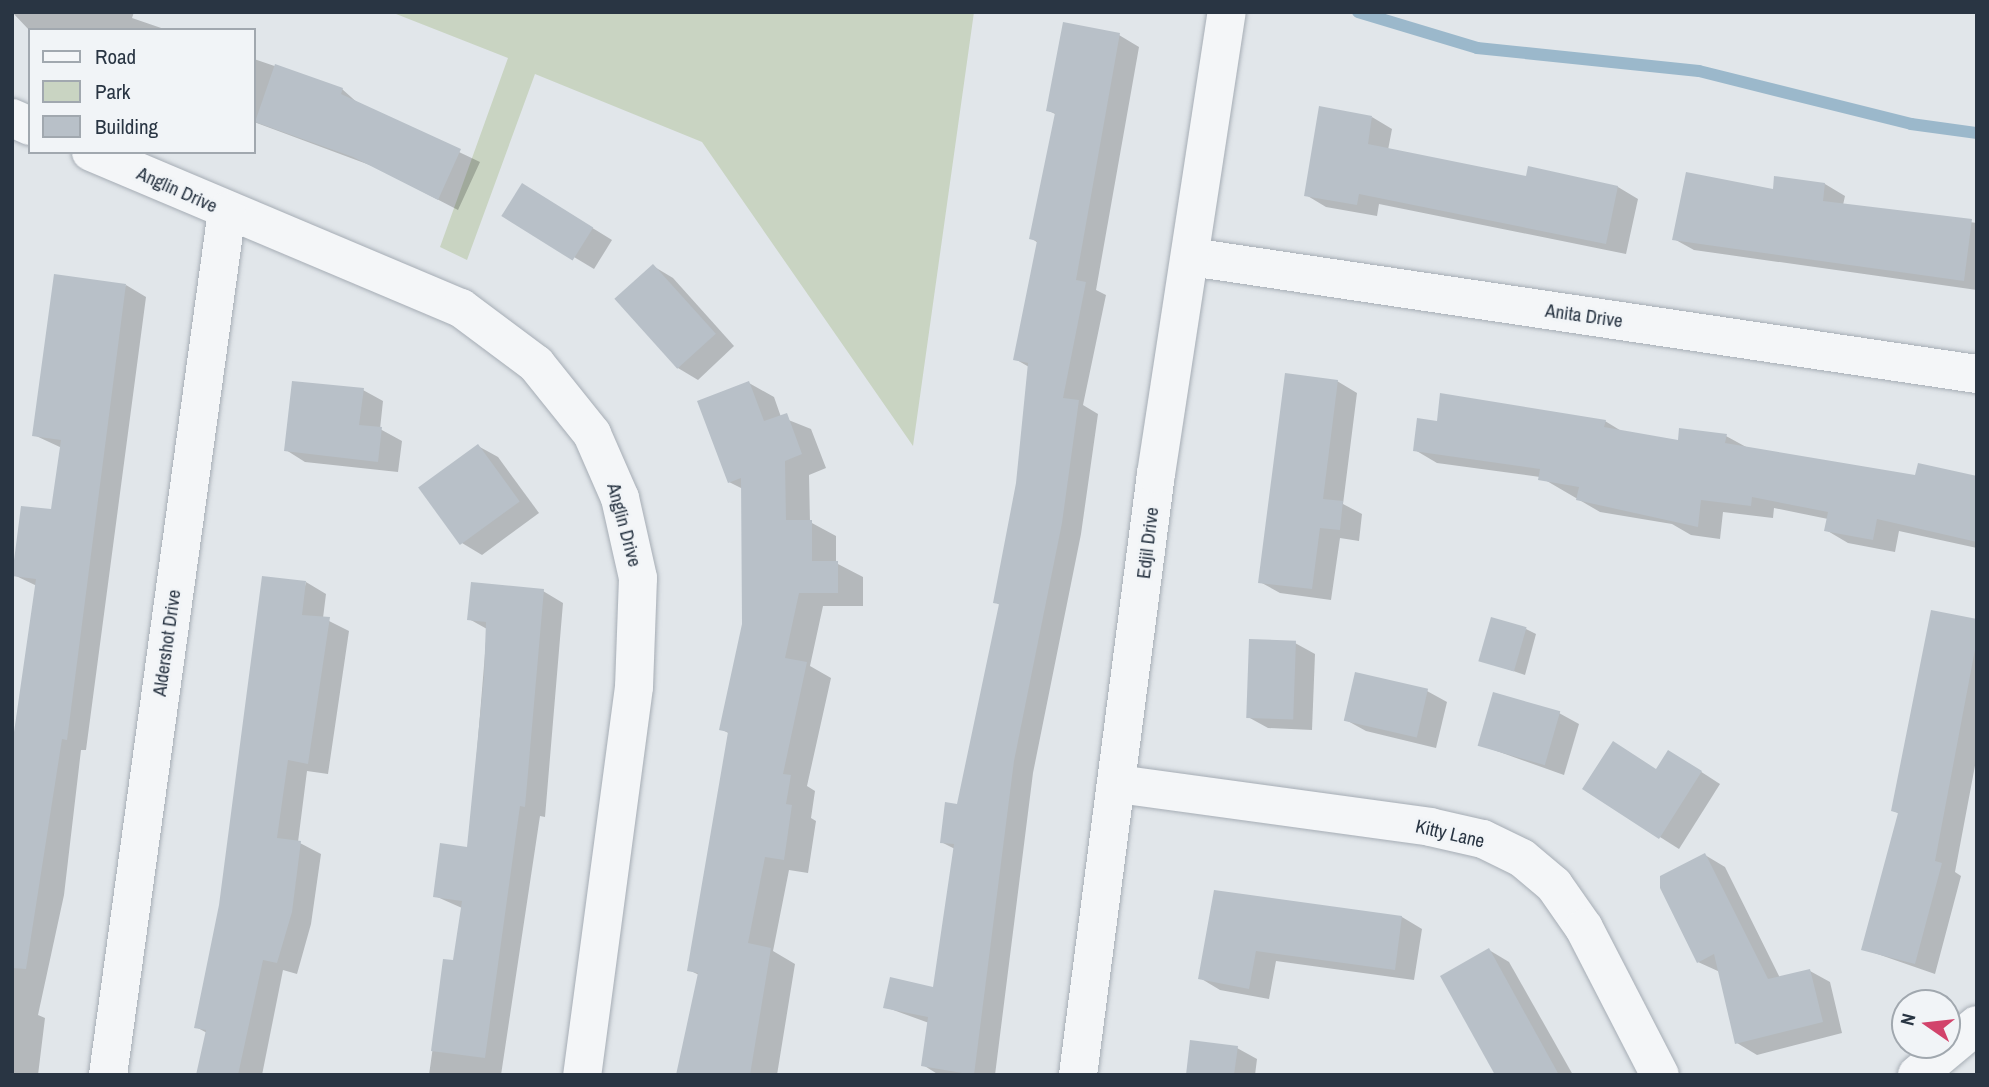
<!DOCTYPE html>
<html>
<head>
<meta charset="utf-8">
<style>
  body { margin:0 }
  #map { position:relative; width:1989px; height:1087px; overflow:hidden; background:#e1e6ea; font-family:"Archivo Narrow",sans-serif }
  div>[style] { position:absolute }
  .green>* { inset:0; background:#c9d4c2 }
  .shadow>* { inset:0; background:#0003 }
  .stream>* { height:12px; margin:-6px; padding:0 6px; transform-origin:6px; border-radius:6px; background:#9bb8cb }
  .building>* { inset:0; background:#b8c0c8; transform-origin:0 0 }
  .roads { filter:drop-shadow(0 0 2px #a6adb5) drop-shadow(0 0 2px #a6adb5) }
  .minor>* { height:38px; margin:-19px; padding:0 19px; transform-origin:19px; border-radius:19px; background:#f4f6f8 }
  span { translate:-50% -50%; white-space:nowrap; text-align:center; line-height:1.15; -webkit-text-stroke:5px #f1f4f7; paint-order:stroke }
  .street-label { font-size:19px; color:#293543 }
  .frame { position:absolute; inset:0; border:14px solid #293543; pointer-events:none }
  .legend { position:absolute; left:28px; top:28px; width:228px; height:126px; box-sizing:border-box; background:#f1f4f7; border:2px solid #a1a8af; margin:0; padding:9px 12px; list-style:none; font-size:21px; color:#293543 }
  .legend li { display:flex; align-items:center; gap:14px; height:35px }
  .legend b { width:35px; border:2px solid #a1a8af }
  .north { position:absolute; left:1891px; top:989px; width:70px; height:70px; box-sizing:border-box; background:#f1f4f7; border:2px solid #a1a8af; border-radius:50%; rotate:284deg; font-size:19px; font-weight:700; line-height:28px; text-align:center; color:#293543 }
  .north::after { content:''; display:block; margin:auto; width:24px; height:32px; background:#d2436b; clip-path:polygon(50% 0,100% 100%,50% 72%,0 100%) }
</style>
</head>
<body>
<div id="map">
  <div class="green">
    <div style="clip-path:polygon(391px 12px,974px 12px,913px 446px,702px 142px,535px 74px,467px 260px,440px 247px,508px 58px)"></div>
  </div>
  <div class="shadow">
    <div style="clip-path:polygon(12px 12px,134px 12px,132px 18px,167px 30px,30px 31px)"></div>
    <div style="clip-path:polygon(1119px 35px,1139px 47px,1096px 290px,1106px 295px,1083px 405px,1098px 414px,1081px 534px,1033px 773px,995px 1075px,939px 1075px,923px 1065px,929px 1023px,885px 1007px,935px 989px,955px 849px,941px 842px,958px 806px,1000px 605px,995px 602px,1017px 483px,1029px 367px,1015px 359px,1038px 243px,1031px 238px,1057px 115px,1047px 110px)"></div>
    <div style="clip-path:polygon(254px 59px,342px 89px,360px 105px,480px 162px,458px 210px,375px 167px,254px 122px)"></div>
    <div style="clip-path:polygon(1372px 117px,1392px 129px,1388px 150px,1528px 178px,1618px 187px,1638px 199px,1626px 254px,1379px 204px,1377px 216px,1326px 207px,1306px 195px)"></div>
    <div style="clip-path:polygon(1776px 178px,1825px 184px,1845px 196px,1843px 205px,1977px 223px,1977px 290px,1694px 250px,1674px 239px,1774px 191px)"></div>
    <div style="clip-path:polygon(542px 197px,612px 240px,594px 269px,504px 215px)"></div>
    <div style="clip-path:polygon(653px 266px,673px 278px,734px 346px,698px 380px,678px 368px)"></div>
    <div style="clip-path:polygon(126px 285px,146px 297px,86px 750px,81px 750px,64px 895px,38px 1015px,45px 1018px,38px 1075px,12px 1075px,12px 755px,37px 586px,14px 575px,52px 511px,62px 448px,34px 435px)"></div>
    <div style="clip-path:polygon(1337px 381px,1357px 393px,1343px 504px,1362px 514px,1359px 541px,1340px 538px,1331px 600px,1280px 593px,1260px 582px)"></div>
    <div style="clip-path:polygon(749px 383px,774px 397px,781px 417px,811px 429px,826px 468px,809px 475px,810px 522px,836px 536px,836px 563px,863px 577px,863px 606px,823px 606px,810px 666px,831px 678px,807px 786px,815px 791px,811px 818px,816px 821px,808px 873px,789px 870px,773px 951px,795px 964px,777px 1075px,680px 1075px,699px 975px,689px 970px,730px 734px,721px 729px,744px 624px,743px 489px,729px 482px)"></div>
    <div style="clip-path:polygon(363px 390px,383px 401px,380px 429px,402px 441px,398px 472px,305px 462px,286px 450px)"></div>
    <div style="clip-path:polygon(1605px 421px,1623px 432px,1679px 442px,1726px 436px,1748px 448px,1916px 477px,1977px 478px,1977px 548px,1899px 531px,1895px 552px,1848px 543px,1826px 530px,1828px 519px,1774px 508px,1773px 518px,1723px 512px,1720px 539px,1691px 535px,1672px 524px,1600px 512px,1540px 477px,1437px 463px,1415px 450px,1438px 423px)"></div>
    <div style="clip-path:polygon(478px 446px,498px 457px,539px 513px,482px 555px,462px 543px)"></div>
    <div style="clip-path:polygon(306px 582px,326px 594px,323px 618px,349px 631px,328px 774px,307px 771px,298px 842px,321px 854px,311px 924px,297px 974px,283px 970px,262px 1075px,198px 1075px,207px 1033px,196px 1027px)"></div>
    <div style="clip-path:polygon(543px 591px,563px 603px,545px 817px,540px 816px,501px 1075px,429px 1075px,445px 961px,455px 962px,462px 908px,435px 896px,469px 849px,487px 629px,469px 619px)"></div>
    <div style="clip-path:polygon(1977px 620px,1977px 755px,1955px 872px,1961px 876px,1935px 974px,1863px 949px,1899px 814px,1893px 810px)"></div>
    <div style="clip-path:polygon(1526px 629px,1536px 634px,1525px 675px,1481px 660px)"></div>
    <div style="clip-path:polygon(1295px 643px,1315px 654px,1312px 730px,1268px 728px,1248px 717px)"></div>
    <div style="clip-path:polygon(1427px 691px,1447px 702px,1436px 748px,1366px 731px,1346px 720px)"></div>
    <div style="clip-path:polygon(1559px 713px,1579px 724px,1564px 775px,1480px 745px)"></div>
    <div style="clip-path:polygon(1689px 764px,1720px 784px,1679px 849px,1660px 837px,1657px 770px)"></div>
    <div style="clip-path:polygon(1705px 855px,1725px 867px,1780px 978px,1810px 971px,1830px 982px,1842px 1033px,1757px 1055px,1737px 1043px,1720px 972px,1698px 962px)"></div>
    <div style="clip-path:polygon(1216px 892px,1402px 917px,1422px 929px,1414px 980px,1276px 961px,1269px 999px,1220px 990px,1200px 978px)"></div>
    <div style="clip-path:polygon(1489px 950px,1509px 962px,1573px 1075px,1502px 1075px)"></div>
    <div style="clip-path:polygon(1237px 1048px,1257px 1059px,1255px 1075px,1188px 1075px)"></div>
  </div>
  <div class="stream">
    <div style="left:1358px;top:12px;width:124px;rotate:16.8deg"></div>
    <div style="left:1477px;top:48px;width:223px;rotate:5.9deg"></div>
    <div style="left:1699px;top:71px;width:219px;rotate:14deg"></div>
    <div style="left:1911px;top:124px;width:67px;rotate:7.8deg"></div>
  </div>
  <div class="building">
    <div style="clip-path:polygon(1063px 22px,1120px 33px,1076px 280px,1086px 282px,1063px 398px,1079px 400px,1062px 523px,1014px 761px,974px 1075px,921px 1066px,928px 1017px,883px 1008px,890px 977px,933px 987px,954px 844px,940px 843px,945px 802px,957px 804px,999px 604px,993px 603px,1016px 483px,1028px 363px,1013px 360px,1037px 241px,1029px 239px,1055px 113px,1046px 111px)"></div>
    <div style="clip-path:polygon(275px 64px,343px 88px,341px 94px,461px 149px,438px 200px,353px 157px,255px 122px)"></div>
    <div style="clip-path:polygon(1319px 106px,1372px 116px,1368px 144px,1526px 176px,1528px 166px,1618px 186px,1606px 244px,1359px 194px,1357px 205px,1304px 196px)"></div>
    <div style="clip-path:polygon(1686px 172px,1773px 189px,1774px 176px,1825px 183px,1823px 201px,1972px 219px,1964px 281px,1672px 240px)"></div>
    <div style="left:522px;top:183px;width:84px;height:39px;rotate:32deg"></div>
    <div style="left:653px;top:264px;width:94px;height:52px;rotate:48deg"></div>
    <div style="clip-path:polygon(54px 274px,126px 284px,67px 740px,62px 739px,26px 969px,12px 968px,12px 746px,36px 579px,12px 576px,21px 506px,51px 509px,61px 440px,32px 436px)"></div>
    <div style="clip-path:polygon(1285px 373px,1338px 380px,1323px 499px,1343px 501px,1340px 530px,1320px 528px,1312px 589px,1258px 583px)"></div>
    <div style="clip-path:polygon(292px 381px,364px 388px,359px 425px,382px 427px,378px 462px,284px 451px)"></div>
    <div style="clip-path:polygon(749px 381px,764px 421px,787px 413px,802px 454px,785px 461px,786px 520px,812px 520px,812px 561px,838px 561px,838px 593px,799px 593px,785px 658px,807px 662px,783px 774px,791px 775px,786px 804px,792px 805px,784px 860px,765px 857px,748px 943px,771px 948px,750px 1075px,676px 1075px,698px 973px,687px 971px,728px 732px,719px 730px,742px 624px,741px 478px,728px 483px,697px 401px)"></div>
    <div style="clip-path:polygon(1440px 393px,1606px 420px,1604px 427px,1678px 440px,1679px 428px,1727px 434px,1725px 443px,1915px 475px,1918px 463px,1977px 476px,1977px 542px,1877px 519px,1873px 540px,1824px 531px,1828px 512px,1752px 497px,1751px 506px,1701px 500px,1698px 527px,1576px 500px,1579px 487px,1538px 480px,1540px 469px,1413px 451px,1417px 418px,1437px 421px)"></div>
    <div style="left:478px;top:444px;width:71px;height:74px;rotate:54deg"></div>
    <div style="clip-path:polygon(262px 576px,306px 581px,302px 615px,330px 617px,308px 764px,288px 760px,277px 838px,301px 841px,292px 912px,277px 963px,263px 960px,238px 1075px,196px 1075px,206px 1030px,194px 1028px,219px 905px)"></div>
    <div style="clip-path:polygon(471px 582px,544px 589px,525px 807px,520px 806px,485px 1058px,431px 1051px,443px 959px,453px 960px,462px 901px,433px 897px,440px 843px,467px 847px,484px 676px,486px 622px,467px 620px)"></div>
    <div style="clip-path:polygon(1931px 610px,1977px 619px,1977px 639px,1935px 861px,1942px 863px,1915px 964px,1861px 950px,1898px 813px,1891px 811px)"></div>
    <div style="left:1491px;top:617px;width:37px;height:46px;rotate:16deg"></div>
    <div style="left:1249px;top:639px;width:47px;height:79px;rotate:2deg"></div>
    <div style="left:1355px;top:672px;width:75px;height:50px;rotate:13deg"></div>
    <div style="left:1493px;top:692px;width:70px;height:56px;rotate:16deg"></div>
    <div style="clip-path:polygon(1613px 741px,1656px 769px,1668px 750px,1702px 771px,1659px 839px,1582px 789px)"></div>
    <div style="clip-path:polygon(1705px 853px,1768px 979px,1810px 969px,1823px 1022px,1735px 1044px,1714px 954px,1697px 963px,1660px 888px,1660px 876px)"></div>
    <div style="clip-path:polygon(1214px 890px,1402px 916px,1395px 970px,1256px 951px,1249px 989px,1198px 979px)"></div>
    <div style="clip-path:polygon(1489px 948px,1559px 1075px,1495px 1075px,1440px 976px)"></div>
    <div style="clip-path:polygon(1190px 1040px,1238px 1046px,1234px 1075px,1186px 1075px)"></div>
  </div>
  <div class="roads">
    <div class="minor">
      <div style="left:12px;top:118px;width:20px;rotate:24deg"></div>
      <div style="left:91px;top:152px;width:402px;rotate:22.9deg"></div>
      <div style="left:461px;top:308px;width:94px;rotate:36.7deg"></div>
      <div style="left:536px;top:364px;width:90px;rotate:51.3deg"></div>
      <div style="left:592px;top:434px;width:70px;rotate:66.4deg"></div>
      <div style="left:620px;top:498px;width:82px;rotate:77.3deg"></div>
      <div style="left:638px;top:578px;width:109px;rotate:92.1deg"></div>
      <div style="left:634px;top:687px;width:391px;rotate:97.6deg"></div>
      <div style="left:1191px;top:257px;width:795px;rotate:8.47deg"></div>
      <div style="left:1118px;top:784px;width:315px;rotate:7.8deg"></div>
      <div style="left:1430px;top:827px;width:54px;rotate:12.8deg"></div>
      <div style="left:1483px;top:839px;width:43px;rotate:26deg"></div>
      <div style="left:1522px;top:858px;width:42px;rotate:40.2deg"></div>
      <div style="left:1554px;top:885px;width:52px;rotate:55.1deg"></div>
      <div style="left:1584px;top:928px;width:165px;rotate:62.7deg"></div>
      <div style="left:108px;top:1075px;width:872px;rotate:-82.16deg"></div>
      <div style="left:1078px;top:1075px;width:606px;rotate:-82.61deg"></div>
      <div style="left:1156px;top:474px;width:467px;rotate:-81.3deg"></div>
      <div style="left:1917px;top:1075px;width:78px;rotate:-39.8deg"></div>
    </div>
  </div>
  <div class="street-label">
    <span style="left:177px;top:190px;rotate:24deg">Anglin Drive</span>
    <span style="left:1584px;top:316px;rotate:8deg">Anita Drive</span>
    <span style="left:624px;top:525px;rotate:75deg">Anglin Drive</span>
    <span style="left:1148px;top:543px;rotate:-83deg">Edjil Drive</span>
    <span style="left:167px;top:643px;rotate:-82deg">Aldershot Drive</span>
    <span style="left:1450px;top:834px;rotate:13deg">Kitty Lane</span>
  </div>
  <div class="frame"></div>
  <ul class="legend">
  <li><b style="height:9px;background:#f4f6f8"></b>Road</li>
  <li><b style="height:19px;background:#c9d4c2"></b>Park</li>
  <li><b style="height:19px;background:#b8c0c8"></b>Building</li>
  </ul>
  <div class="north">N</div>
</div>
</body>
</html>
